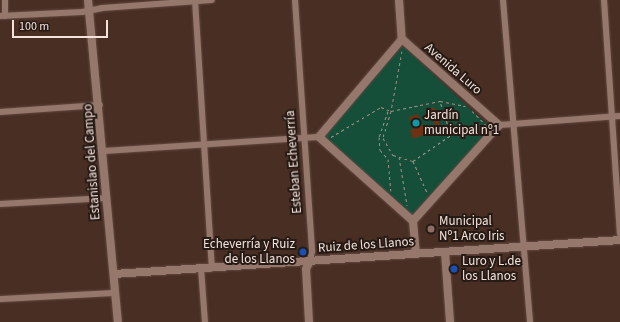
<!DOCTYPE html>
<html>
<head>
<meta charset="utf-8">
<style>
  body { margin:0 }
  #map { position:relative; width:620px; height:322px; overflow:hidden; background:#492e23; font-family:"Source Sans 3",sans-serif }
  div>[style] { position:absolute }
  .green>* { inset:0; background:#154e39; transform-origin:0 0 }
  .building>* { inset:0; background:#6f3115; transform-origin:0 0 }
  .path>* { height:1px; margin-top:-0.5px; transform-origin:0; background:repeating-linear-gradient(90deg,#a58f86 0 3px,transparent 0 6px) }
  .roads { filter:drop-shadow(0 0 1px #614a41) drop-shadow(0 0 1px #614a41) }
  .minor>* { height:6px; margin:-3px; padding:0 3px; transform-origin:3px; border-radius:3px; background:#96776b }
  .tertiary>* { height:8px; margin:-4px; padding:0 4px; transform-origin:4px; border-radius:4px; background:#96776b }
  .dots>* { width:11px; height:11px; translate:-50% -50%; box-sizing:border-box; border:2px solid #261a15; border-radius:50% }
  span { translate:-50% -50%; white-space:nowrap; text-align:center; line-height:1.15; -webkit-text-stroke:4px #261a15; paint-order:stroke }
  .street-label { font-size:13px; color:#f4e2db }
  .poi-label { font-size:13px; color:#f4e2db }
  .left { translate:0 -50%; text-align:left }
  .right { translate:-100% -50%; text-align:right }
  .scale { position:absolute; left:12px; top:20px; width:96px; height:18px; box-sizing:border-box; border:2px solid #f4e2db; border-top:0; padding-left:5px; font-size:12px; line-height:14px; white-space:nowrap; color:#f4e2db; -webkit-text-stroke:3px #261a15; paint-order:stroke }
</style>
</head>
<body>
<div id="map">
  <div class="green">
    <div style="left:403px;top:46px;width:122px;height:122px;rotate:43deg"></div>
  </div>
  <div class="building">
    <div style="left:434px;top:107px;width:24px;height:5px;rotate:71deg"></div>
    <div style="clip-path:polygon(418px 114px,426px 134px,413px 139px,410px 130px,414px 129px,409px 117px)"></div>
  </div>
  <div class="path">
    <div style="left:402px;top:51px;width:61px;rotate:100.4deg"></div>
    <div style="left:391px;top:111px;width:28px;rotate:107deg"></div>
    <div style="left:383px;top:138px;width:20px;rotate:60deg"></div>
    <div style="left:393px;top:155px;width:21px;rotate:17deg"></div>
    <div style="left:413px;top:161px;width:46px;rotate:-34.4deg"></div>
    <div style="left:451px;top:135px;width:36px;rotate:-108deg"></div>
    <div style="left:388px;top:111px;width:28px;rotate:109deg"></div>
    <div style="left:379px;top:137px;width:13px;rotate:86deg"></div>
    <div style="left:380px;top:150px;width:12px;rotate:48deg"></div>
    <div style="left:388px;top:159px;width:32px;rotate:85deg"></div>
    <div style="left:472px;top:111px;width:23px;rotate:45deg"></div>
    <div style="left:331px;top:137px;width:58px;rotate:-31deg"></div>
    <div style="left:381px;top:107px;width:11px;rotate:22deg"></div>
    <div style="left:391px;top:111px;width:50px;rotate:-11.5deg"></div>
    <div style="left:440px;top:101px;width:26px;rotate:11deg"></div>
    <div style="left:399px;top:157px;width:49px;rotate:80.5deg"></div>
    <div style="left:413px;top:161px;width:35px;rotate:66deg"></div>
  </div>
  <div class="roads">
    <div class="minor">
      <div style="left:5px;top:0;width:16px;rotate:90deg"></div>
      <div style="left:195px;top:0;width:269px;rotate:86.4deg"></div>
      <div style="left:295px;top:0;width:252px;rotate:86.1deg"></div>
      <div style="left:312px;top:251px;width:10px;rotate:101deg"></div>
      <div style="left:503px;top:0;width:323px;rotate:85.2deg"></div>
      <div style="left:604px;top:0;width:234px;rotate:86.1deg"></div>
      <div style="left:0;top:16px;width:82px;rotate:-2.8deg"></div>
      <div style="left:82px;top:12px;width:20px;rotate:-11deg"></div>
      <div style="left:102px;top:8px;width:110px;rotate:-4.2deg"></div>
      <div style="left:0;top:112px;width:100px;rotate:-4deg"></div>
      <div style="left:499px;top:125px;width:121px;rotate:-4.3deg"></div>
      <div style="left:103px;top:151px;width:216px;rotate:-3.7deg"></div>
      <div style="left:0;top:204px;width:107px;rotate:-3.2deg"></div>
      <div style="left:201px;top:268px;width:54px;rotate:85.8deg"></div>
      <div style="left:0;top:299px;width:115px;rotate:-3deg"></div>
    </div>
    <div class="tertiary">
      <div style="left:88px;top:0;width:323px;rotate:84.7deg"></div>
      <div style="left:399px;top:0;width:39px;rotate:86deg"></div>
      <div style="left:402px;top:39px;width:130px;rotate:41.6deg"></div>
      <div style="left:499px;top:125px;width:129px;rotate:131.9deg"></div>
      <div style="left:402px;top:39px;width:128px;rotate:130.3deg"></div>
      <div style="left:319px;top:137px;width:126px;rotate:41.8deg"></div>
      <div style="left:413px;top:221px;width:32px;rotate:85deg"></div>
      <div style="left:445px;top:252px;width:70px;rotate:85.9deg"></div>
      <div style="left:114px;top:274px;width:507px;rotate:-3.84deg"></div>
      <div style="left:309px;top:322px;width:53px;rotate:-93.2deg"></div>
      <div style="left:306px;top:269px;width:9px;rotate:-63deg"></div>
    </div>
  </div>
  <div class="dots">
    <div style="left:416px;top:123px;background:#0f9aa8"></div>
    <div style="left:431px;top:229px;background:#8d6e63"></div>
    <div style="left:303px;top:252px;background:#1a4fb4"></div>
    <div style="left:454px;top:269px;background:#1a4fb4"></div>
  </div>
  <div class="street-label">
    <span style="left:453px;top:69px;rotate:41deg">Avenida Luro</span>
    <span style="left:92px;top:162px;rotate:-94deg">Estanislao del Campo</span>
    <span style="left:294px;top:162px;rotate:-94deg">Esteban Echeverría</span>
    <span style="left:366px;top:245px;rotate:-4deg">Ruiz de los Llanos</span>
  </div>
  <div class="poi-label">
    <span class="left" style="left:424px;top:123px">Jardín<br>municipal nº1</span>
    <span class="left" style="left:439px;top:229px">Municipal<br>Nº1 Arco Iris</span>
    <span class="right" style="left:295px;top:252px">Echeverría y Ruiz<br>de los Llanos</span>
    <span class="left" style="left:462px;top:269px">Luro y L.de<br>los Llanos</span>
  </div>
  <div class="scale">100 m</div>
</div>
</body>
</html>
